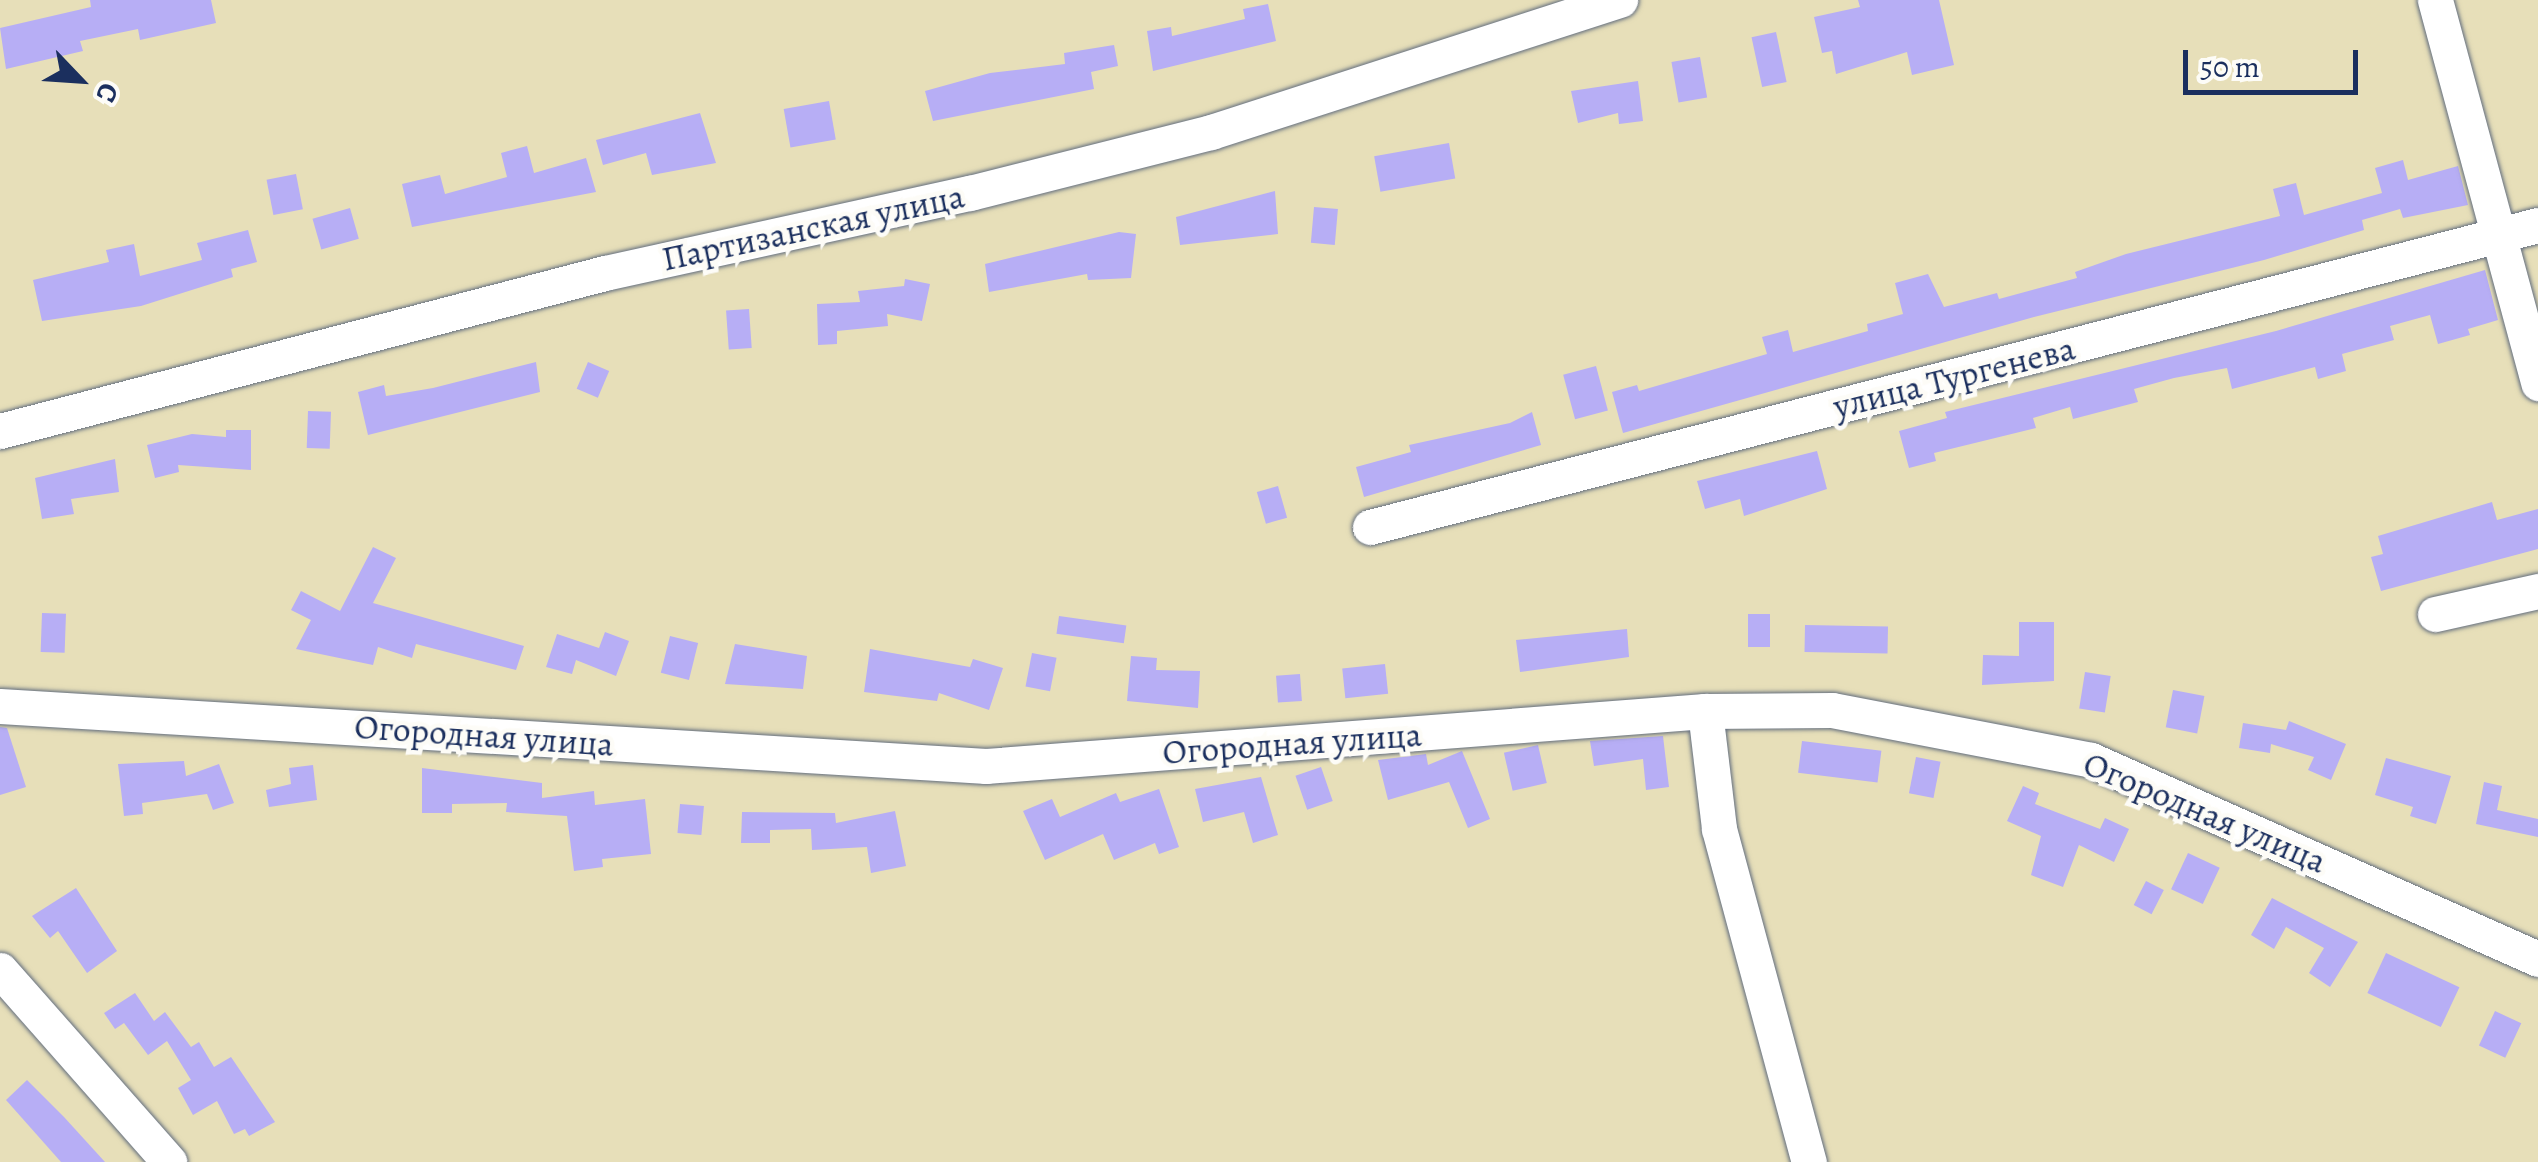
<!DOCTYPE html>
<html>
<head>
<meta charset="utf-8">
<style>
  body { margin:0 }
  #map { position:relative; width:2538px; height:1162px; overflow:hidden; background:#e7dfb9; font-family:Alegreya,serif }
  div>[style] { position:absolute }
  .building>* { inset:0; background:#b7aef5; transform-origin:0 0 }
  .roads { filter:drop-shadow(0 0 2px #626d7e) drop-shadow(0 0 2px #626d7e) }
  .minor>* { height:35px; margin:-17.5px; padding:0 17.5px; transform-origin:17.5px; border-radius:17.5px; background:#fff }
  span { translate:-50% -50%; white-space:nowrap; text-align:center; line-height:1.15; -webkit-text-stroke:9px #fdfcf7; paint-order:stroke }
  .street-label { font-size:35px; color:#1b2f5e }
  .north { position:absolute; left:30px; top:30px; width:100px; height:100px; -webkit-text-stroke:8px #fdfcf7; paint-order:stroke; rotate:115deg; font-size:28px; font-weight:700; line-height:40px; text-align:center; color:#1b2f5e }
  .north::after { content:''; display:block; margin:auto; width:35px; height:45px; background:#1b2f5e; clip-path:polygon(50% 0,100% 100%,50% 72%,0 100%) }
  .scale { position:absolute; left:2183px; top:50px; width:175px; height:45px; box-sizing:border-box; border:5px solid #1b2f5e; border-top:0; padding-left:12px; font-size:30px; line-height:35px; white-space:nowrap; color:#1b2f5e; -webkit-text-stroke:8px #fdfcf7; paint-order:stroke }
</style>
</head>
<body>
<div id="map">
  <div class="building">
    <div style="clip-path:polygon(90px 0,211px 0,216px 23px,140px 40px,138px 29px,80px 41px,83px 51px,6px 69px,0 28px,91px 7px)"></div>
    <div style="clip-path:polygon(1858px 0,1939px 0,1954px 65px,1912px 75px,1907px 52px,1836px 74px,1832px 51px,1822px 53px,1814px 17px,1860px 7px)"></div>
    <div style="clip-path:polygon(1268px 4px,1276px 41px,1153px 71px,1147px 31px,1171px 27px,1172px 36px,1245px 19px,1243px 9px)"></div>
    <div style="left:1776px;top:32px;width:51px;height:25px;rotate:78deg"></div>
    <div style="clip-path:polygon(1114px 45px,1118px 66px,1091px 72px,1094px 89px,933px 121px,925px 91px,990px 73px,1065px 64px,1064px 53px)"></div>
    <div style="left:1700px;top:57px;width:41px;height:29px;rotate:80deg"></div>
    <div style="clip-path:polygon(1638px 81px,1643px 121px,1619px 124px,1618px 113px,1578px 123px,1571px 91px)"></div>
    <div style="left:829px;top:101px;width:39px;height:46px;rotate:80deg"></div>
    <div style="clip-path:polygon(700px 113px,716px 163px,652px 175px,646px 153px,603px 165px,596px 140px)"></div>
    <div style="left:1449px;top:143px;width:36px;height:76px;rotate:80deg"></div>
    <div style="clip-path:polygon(527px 146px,534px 173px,586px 158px,596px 192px,412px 227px,402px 184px,440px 175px,445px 194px,507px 177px,501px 153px)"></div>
    <div style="clip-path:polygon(2403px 160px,2408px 180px,2458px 166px,2468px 205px,2403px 218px,2400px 209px,2362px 220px,2364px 230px,2264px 260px,2034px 317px,1623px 433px,1612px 392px,1637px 385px,1639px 391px,1767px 354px,1762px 337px,1788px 330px,1793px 352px,1868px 331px,1867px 324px,1903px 314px,1895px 283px,1928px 274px,1944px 307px,1997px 293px,1999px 299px,2077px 278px,2075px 272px,2126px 254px,2280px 216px,2273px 189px,2296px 183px,2304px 215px,2382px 193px,2375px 168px)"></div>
    <div style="left:296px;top:174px;width:36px;height:30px;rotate:79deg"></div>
    <div style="clip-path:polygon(1275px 191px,1278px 234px,1180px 245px,1176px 217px)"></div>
    <div style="left:1314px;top:207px;width:24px;height:36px;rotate:5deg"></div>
    <div style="left:350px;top:208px;width:32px;height:39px;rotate:74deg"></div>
    <div style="clip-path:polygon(248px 230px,257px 262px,231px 269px,233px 277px,141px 306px,42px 321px,33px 280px,109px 262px,106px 250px,134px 244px,140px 276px,202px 260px,197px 243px)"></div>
    <div style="clip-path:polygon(1119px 232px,1136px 234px,1131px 278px,1088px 280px,1087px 274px,989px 292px,985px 264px)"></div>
    <div style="clip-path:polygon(2485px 270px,2498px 320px,2468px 329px,2470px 335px,2438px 344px,2430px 315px,2390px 326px,2394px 340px,2342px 354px,2346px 371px,2318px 379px,2315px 367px,2232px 389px,2227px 368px,2174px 378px,2134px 389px,2138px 402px,2073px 419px,2070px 407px,2033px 418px,2036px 428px,1934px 453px,1936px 461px,1909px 468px,1899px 431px,1947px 418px,1945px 412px,2276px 331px)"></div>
    <div style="clip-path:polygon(905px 279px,930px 284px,922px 321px,887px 314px,888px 326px,837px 331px,837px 344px,818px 345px,817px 304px,860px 302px,858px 291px,904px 286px)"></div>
    <div style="left:749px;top:309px;width:39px;height:23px;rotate:86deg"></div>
    <div style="clip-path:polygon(536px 362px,540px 392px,368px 435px,358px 392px,384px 385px,386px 396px,433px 388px)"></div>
    <div style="left:588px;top:362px;width:23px;height:29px;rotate:23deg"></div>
    <div style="left:1596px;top:366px;width:46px;height:34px;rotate:75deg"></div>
    <div style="left:308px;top:411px;width:23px;height:37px;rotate:2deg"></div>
    <div style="clip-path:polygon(1532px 412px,1541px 445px,1364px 497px,1356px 467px,1411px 452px,1409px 445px,1510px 423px)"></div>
    <div style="clip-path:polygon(226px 430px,251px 430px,251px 470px,178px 465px,179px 472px,155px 478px,147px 445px,192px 434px,226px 437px)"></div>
    <div style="clip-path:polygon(1817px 451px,1827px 489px,1744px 516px,1740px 499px,1705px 509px,1697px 481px)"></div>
    <div style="clip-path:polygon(115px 459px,119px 492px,71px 499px,74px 514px,42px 519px,35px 478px)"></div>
    <div style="left:1278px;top:486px;width:33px;height:22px;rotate:74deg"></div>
    <div style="clip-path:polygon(2492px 502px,2497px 520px,2538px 509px,2538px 549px,2381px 591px,2371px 557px,2383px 554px,2378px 536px)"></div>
    <div style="clip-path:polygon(373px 547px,396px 558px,373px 603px,524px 646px,516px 670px,416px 644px,412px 658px,378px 647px,373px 665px,296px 649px,311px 620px,291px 610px,301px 591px,340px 611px)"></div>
    <div style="left:42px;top:613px;width:24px;height:39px;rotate:2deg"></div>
    <div style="left:1748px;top:614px;width:22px;height:33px"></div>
    <div style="left:1059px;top:616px;width:68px;height:18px;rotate:8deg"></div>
    <div style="clip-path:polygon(2019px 622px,2054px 622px,2054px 681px,1982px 685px,1983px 655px,2019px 656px)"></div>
    <div style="left:1805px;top:625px;width:83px;height:27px;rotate:1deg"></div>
    <div style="clip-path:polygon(1627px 629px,1629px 657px,1520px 672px,1516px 640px)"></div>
    <div style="clip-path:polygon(605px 632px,629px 641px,616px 676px,576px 660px,572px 674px,546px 667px,557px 634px,599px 648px)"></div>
    <div style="left:670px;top:636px;width:29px;height:38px;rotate:14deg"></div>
    <div style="clip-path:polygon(735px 644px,807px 656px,803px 689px,725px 684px)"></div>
    <div style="clip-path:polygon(870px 649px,970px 667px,973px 659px,1003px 668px,989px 710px,939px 693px,937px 701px,864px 692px)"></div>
    <div style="left:1032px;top:653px;width:25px;height:34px;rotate:11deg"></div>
    <div style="clip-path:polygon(1131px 656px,1157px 658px,1156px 670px,1200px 671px,1198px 708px,1127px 701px)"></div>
    <div style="left:1385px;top:664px;width:30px;height:43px;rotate:84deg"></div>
    <div style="left:2085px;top:672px;width:26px;height:37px;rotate:9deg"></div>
    <div style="left:1300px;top:674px;width:27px;height:24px;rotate:86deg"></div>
    <div style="left:2173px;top:690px;width:32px;height:38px;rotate:11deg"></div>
    <div style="clip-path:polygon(2289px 721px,2346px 744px,2331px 780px,2308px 770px,2314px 757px,2271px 744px,2270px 753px,2239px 748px,2243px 723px,2286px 730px)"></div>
    <div style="clip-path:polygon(0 727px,7px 728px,26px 787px,0 795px)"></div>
    <div style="clip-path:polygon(1663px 736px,1669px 787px,1646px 790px,1643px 759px,1594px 766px,1590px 741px)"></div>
    <div style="left:1802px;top:741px;width:80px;height:32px;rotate:7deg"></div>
    <div style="left:1538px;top:745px;width:39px;height:35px;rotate:77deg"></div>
    <div style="clip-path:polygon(1462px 751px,1490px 819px,1468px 828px,1449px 782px,1388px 800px,1378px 760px,1426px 754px,1428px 765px)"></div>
    <div style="left:1916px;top:757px;width:25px;height:37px;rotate:11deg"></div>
    <div style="clip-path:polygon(2386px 758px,2451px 776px,2436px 824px,2410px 816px,2413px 807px,2375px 795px)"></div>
    <div style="clip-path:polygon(184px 761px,186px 776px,219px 764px,234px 803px,213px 810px,207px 794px,142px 803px,143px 814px,124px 816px,118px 764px)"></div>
    <div style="clip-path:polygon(313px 765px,317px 800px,269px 807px,266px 790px,291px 784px,289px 768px)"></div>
    <div style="left:1321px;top:767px;width:36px;height:27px;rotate:71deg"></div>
    <div style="clip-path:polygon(422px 768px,542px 783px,542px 798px,594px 791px,595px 805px,645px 799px,651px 854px,602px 859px,603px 867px,574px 871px,567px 816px,506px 812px,507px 803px,452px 804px,452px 813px,422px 813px)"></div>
    <div style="clip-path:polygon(1261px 777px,1278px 835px,1253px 843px,1244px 812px,1203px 822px,1195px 789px)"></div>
    <div style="clip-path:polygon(2484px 782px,2502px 786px,2497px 810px,2538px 819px,2538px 837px,2476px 824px)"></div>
    <div style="clip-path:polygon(2023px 786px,2039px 793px,2035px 804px,2100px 829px,2105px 818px,2129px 829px,2114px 862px,2079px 845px,2063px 887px,2031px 875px,2041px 836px,2007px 821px)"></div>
    <div style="clip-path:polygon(1159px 789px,1179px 847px,1159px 854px,1155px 843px,1114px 860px,1103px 834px,1045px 860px,1023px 811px,1052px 799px,1060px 817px,1116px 793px,1120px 802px)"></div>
    <div style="left:680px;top:804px;width:24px;height:29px;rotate:5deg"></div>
    <div style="clip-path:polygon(895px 811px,906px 866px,871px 873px,867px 847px,812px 850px,811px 829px,770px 830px,770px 843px,741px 843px,742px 812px,835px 813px,836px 823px)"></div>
    <div style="left:2188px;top:853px;width:35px;height:40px;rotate:25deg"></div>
    <div style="left:2146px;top:881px;width:20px;height:27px;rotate:27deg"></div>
    <div style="clip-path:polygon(76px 888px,117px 951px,87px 973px,58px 931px,50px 938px,32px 916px)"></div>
    <div style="clip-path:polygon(2272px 898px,2358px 942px,2330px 987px,2309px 973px,2324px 948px,2286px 927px,2274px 949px,2251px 935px)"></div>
    <div style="left:2386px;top:953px;width:81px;height:44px;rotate:25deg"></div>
    <div style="clip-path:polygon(135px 993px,154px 1021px,165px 1012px,191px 1047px,199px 1042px,214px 1067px,231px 1057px,275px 1122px,249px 1136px,245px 1129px,234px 1134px,217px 1101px,193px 1115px,178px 1088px,191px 1080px,167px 1041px,148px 1055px,124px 1023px,115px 1029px,104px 1013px)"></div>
    <div style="left:2495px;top:1011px;width:29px;height:38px;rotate:25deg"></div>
    <div style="clip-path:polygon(27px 1080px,64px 1117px,105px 1162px,61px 1162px,6px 1100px)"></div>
  </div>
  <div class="roads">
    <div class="minor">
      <div style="left:2435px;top:0;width:397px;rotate:74.9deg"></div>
      <div style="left:0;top:431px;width:625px;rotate:-14.64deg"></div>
      <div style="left:605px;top:273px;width:374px;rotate:-12.4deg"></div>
      <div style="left:970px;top:193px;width:249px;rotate:-14.2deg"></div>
      <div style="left:1211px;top:132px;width:430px;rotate:-17.9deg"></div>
      <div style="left:1370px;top:527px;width:1206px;rotate:-14.5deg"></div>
      <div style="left:2435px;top:614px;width:106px;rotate:-12.6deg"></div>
      <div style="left:0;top:706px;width:988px;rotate:3.48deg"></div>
      <div style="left:986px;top:766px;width:721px;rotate:-4.37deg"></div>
      <div style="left:1705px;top:711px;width:127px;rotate:-0.5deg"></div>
      <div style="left:1832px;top:710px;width:264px;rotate:10.9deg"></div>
      <div style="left:2091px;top:760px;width:489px;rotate:24deg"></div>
      <div style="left:1705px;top:711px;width:119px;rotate:83.2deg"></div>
      <div style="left:1719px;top:829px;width:345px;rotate:74.9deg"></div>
      <div style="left:0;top:970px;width:256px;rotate:48.6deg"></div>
    </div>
  </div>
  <div class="street-label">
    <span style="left:813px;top:227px;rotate:-12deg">Партизанская улица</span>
    <span style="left:1954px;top:377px;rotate:-14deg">улица Тургенева</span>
    <span style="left:484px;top:735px;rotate:4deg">Огородная улица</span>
    <span style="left:1292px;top:743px;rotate:-4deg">Огородная улица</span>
    <span style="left:2205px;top:812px;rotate:23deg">Огородная улица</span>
  </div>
  <div class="north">С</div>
  <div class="scale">50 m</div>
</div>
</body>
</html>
